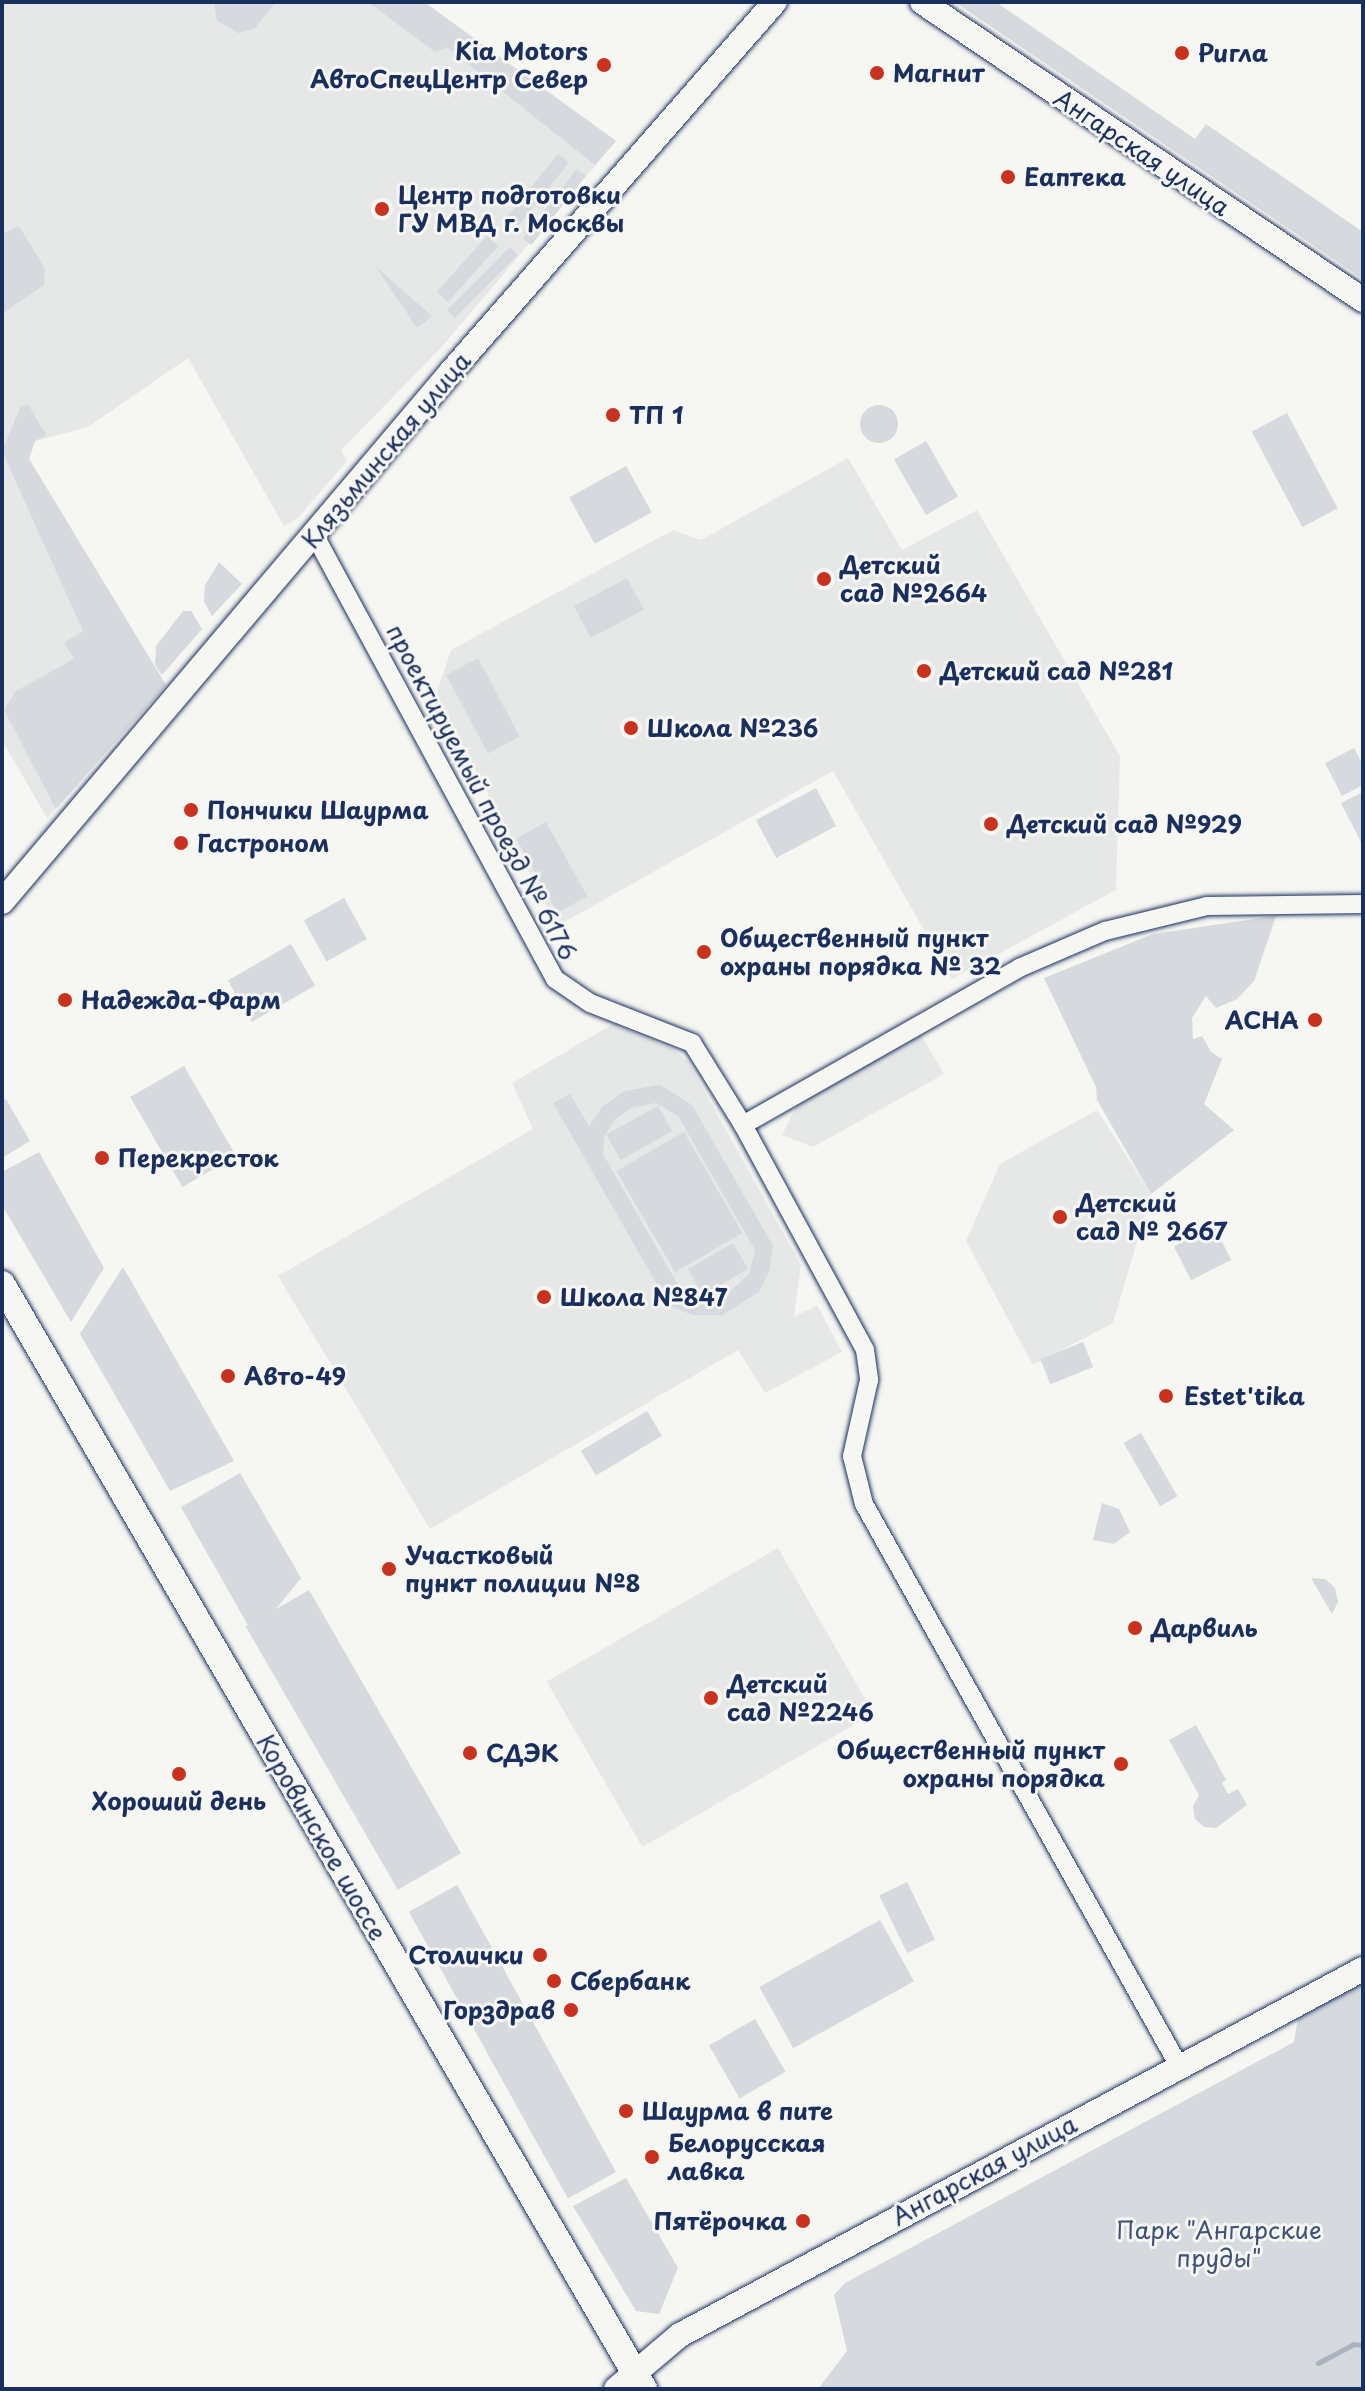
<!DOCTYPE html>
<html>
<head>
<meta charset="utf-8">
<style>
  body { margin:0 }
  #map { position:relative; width:1365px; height:2391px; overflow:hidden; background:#f6f6f2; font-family:"Playpen Sans",sans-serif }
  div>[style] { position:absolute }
  .built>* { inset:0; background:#e6e7e7; transform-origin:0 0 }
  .green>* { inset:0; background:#d6d9dd; transform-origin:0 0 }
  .round { border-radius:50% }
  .stream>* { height:5px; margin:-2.5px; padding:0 2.5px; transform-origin:2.5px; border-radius:2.5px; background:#abb2c0 }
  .roads { filter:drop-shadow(0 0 2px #1b2f5e) drop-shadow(0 0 2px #1b2f5e) }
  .minor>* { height:18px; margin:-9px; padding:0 9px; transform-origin:9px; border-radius:9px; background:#f6f6f2 }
  .tertiary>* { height:24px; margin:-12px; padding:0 12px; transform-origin:12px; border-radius:12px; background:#f6f6f2 }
  .secondary>* { height:26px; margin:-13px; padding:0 13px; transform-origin:13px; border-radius:13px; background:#f6f6f2 }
  .dots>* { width:22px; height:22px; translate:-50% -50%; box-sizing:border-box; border:4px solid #f6f6f2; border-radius:50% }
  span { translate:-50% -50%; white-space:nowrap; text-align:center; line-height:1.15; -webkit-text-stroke:6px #f6f6f2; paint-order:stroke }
  .poi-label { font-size:24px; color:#1b2f5e; font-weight:700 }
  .right { translate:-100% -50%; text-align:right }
  .left { translate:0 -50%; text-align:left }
  .street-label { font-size:24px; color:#1b2f5e }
  .park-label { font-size:24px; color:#405177 }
  .frame { position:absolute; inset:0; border:4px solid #1b2f5e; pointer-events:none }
</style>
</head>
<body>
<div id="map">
  <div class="built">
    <div style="clip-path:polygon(2px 2px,424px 2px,616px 141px,441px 348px,341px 450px,347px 461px,298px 518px,284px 526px,188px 358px,88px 427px,35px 441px,29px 459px,166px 685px,47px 818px,2px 740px)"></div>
    <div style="clip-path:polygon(848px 458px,902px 550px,977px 510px,1120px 756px,1116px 890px,952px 979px,833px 771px,557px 926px,436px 695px,451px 650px,673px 530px,701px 540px)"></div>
    <div style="clip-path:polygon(613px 1024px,673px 1049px,688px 1062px,801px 1265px,794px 1317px,817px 1305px,842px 1352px,765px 1393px,738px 1350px,430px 1529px,278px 1276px,533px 1129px,512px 1083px)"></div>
    <div style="clip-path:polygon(920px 1033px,944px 1074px,813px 1147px,782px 1135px,798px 1103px)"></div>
    <div style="clip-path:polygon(1097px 1110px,1151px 1194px,1113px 1323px,1033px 1365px,966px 1241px,1000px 1164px)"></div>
    <div style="left:778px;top:1548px;width:191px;height:267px;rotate:60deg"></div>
  </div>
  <div class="green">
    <div style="clip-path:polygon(214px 2px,276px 2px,254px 29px,238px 33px,217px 21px)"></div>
    <div style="clip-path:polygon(368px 2px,424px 2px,616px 141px,595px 165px,447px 47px,435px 52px)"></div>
    <div style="clip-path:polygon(955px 2px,996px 2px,1195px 139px,1206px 124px,1363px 232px,1363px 279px)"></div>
    <div style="left:558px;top:154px;width:14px;height:82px;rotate:39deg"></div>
    <div style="left:577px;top:169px;width:11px;height:88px;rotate:38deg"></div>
    <div style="clip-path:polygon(19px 226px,45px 269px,44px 285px,2px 314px,2px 234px)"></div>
    <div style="left:487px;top:236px;width:15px;height:75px;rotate:42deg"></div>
    <div style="left:510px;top:247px;width:11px;height:89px;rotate:45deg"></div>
    <div style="clip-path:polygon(376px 267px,432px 316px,417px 328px)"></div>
    <div style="clip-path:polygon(28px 404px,46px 435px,35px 441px,29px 459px,166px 685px,56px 809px,4px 710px,16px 691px,74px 659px,64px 643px,83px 631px,2px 451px,20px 408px)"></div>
    <div class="round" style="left:860px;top:405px;width:38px;height:38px"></div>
    <div style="left:1287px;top:413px;width:108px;height:40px;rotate:62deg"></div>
    <div style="left:926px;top:441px;width:64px;height:37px;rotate:60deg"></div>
    <div style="left:626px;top:466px;width:53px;height:65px;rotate:61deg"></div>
    <div style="clip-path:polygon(219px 562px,242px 584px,212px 616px,204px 602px,205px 585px)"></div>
    <div style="left:627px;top:578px;width:36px;height:60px;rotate:62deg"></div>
    <div style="clip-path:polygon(183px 611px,191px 611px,202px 629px,162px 675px,155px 665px,156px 646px)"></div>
    <div style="left:478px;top:658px;width:89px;height:36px;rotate:62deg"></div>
    <div style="clip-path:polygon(1354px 748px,1363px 765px,1363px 785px,1342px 796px,1325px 763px)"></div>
    <div style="left:816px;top:788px;width:43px;height:68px;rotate:62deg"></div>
    <div style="clip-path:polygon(1363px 792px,1363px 846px,1341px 803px)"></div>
    <div style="left:546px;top:822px;width:85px;height:34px;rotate:61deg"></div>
    <div style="left:344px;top:898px;width:47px;height:46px;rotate:61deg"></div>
    <div style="clip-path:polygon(1276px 916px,1254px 981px,1237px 999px,1216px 1008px,1206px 996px,1192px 1018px,1193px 1039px,1202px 1036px,1211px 1052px,1222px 1059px,1204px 1104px,1234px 1130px,1151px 1194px,1097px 1100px,1096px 1087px,1044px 978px,1153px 934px)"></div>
    <div style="left:291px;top:944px;width:48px;height:73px;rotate:60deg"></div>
    <div style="left:184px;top:1066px;width:104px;height:62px;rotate:60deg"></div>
    <div style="clip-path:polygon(evenodd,660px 1085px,692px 1105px,773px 1246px,769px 1272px,759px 1292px,722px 1315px,692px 1315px,669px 1305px,553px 1103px,570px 1094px,589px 1126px,602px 1107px,624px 1091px,660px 1085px,656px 1103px,678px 1116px,755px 1250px,749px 1274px,725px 1296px,703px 1299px,682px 1292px,603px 1154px,604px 1137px,614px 1120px,631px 1108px,656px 1103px)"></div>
    <div style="clip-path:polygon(6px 1099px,30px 1141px,2px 1158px,2px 1102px)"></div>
    <div style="left:658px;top:1106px;width:29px;height:59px;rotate:61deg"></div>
    <div style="left:684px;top:1132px;width:117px;height:78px;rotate:60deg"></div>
    <div style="clip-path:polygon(39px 1152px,104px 1268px,71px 1322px,2px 1205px,2px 1172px)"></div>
    <div style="left:1214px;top:1226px;width:38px;height:45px;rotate:63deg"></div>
    <div style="left:733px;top:1243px;width:30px;height:52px;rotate:60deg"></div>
    <div style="clip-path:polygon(123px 1267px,234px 1461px,170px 1491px,80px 1334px)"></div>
    <div style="left:1083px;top:1342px;width:27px;height:46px;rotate:68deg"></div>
    <div style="left:647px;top:1411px;width:29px;height:77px;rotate:59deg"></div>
    <div style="left:1141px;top:1433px;width:73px;height:20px;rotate:60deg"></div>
    <div style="clip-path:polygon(240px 1473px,301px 1578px,254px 1636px,181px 1507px)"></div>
    <div style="clip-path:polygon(1102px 1503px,1119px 1509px,1130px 1532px,1114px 1544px,1093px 1540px)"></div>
    <div style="clip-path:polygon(1311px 1578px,1325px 1579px,1335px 1588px,1338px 1602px,1332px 1614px)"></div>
    <div style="left:309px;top:1590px;width:304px;height:73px;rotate:60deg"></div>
    <div style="clip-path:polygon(1196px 1725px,1226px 1780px,1222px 1783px,1228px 1794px,1238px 1789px,1247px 1805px,1216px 1828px,1204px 1827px,1195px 1819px,1193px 1806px,1199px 1795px,1169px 1740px)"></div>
    <div style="left:907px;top:1882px;width:64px;height:31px;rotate:64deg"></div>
    <div style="left:457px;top:1885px;width:328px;height:55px;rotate:61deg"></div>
    <div style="left:880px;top:1920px;width:70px;height:138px;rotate:61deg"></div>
    <div style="clip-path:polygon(1363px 1982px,1363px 2389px,818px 2389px,847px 2351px,834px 2295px,845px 2283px,1294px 2042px,1298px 2018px)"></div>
    <div style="left:755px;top:2019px;width:61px;height:53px;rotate:60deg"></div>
    <div style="clip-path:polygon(626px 2178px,678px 2268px,659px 2314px,636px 2311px,573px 2206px)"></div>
  </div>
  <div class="stream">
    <div style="left:1318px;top:2363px;width:40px;rotate:-28deg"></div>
    <div style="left:1353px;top:2344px;width:10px;rotate:6deg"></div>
  </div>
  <div class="roads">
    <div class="minor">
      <div style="left:314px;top:534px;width:506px;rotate:61.56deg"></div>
      <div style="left:555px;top:979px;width:42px;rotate:34.4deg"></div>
      <div style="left:590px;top:1003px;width:110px;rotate:21.4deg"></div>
      <div style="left:692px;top:1043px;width:97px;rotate:58.1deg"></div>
      <div style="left:743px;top:1125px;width:256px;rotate:61.5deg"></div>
      <div style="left:865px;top:1350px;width:30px;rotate:82deg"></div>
      <div style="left:869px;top:1380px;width:78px;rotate:102.6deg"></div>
      <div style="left:852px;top:1456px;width:49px;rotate:76deg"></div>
      <div style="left:864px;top:1504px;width:644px;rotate:60.73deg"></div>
      <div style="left:743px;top:1125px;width:318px;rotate:-29.6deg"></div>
      <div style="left:1019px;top:968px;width:94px;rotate:-23.3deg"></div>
      <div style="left:1105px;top:931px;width:105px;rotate:-13.8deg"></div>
      <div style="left:1207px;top:906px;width:156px;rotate:-0.7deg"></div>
    </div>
    <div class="tertiary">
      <div style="left:922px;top:2px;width:532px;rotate:34.05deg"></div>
      <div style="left:2px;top:902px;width:693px;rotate:-49.74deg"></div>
      <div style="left:450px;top:373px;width:493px;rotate:-48.8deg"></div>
      <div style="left:616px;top:2389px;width:84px;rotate:-40.2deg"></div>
      <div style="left:680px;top:2335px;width:775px;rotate:-28.19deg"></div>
    </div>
    <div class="secondary">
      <div style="left:2px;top:1284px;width:1278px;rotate:59.84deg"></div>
    </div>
  </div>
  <div class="dots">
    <div style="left:1182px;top:53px;background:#c8321e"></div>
    <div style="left:604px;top:65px;background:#c8321e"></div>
    <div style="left:877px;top:73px;background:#c8321e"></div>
    <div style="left:1008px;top:177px;background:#c8321e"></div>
    <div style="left:382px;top:209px;background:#c8321e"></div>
    <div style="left:613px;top:415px;background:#c8321e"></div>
    <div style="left:824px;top:579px;background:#c8321e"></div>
    <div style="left:924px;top:671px;background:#c8321e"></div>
    <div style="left:631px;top:728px;background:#c8321e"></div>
    <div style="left:191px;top:810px;background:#c8321e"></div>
    <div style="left:991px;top:824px;background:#c8321e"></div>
    <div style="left:181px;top:843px;background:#c8321e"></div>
    <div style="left:704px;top:952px;background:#c8321e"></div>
    <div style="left:65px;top:1000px;background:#c8321e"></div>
    <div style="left:1315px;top:1020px;background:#c8321e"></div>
    <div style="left:102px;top:1158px;background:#c8321e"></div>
    <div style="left:1060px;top:1217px;background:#c8321e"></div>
    <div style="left:544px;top:1297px;background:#c8321e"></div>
    <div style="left:228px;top:1376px;background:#c8321e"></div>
    <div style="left:1166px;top:1396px;background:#c8321e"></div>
    <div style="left:389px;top:1569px;background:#c8321e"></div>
    <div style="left:1135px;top:1628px;background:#c8321e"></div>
    <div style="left:711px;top:1698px;background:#c8321e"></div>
    <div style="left:470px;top:1753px;background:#c8321e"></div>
    <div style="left:1121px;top:1764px;background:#c8321e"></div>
    <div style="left:179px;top:1774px;background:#c8321e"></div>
    <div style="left:540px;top:1955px;background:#c8321e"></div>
    <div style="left:554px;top:1981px;background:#c8321e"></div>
    <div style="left:571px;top:2010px;background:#c8321e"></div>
    <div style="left:626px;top:2111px;background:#c8321e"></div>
    <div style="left:652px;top:2157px;background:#c8321e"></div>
    <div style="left:803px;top:2221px;background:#c8321e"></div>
  </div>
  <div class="poi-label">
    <span class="right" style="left:588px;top:65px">Kia Motors<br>АвтоСпецЦентр Север</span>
    <span class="left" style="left:1198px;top:53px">Ригла</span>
    <span class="left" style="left:893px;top:73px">Магнит</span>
    <span class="left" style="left:1024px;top:177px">Еаптека</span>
    <span class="left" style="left:398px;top:209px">Центр подготовки<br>ГУ МВД г. Москвы</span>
    <span class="left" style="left:629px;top:415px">ТП 1</span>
    <span class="left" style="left:840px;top:579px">Детский<br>сад №2664</span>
    <span class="left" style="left:940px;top:671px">Детский сад №281</span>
    <span class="left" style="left:647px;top:728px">Школа №236</span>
    <span class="left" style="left:207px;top:810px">Пончики Шаурма</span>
    <span class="left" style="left:1007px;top:824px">Детский сад №929</span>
    <span class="left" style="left:197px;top:843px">Гастроном</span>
    <span class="left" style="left:720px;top:952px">Общественный пункт<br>охраны порядка № 32</span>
    <span class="left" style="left:81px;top:1000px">Надежда-Фарм</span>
    <span class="right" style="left:1299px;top:1020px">АСНА</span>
    <span class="left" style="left:118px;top:1158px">Перекресток</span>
    <span class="left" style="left:1076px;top:1217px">Детский<br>сад № 2667</span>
    <span class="left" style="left:560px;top:1297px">Школа №847</span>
    <span class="left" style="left:244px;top:1376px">Авто-49</span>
    <span class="left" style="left:1184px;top:1396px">Estet'tika</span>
    <span class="left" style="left:405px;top:1569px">Участковый<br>пункт полиции №8</span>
    <span class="left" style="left:1151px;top:1628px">Дарвиль</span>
    <span class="left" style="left:727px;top:1698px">Детский<br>сад №2246</span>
    <span class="right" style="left:1105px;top:1764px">Общественный пункт<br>охраны порядка</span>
    <span class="left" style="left:486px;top:1753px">СДЭК</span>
    <span style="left:179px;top:1801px">Хороший день</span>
    <span class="right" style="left:524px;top:1955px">Столички</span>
    <span class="left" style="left:570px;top:1981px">Сбербанк</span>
    <span class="right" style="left:555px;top:2010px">Горздрав</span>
    <span class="left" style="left:642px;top:2111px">Шаурма в пите</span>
    <span class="left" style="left:668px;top:2157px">Белорусская<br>лавка</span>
    <span class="right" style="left:787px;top:2221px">Пятёрочка</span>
  </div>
  <div class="street-label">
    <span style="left:1142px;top:152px;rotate:34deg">Ангарская улица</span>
    <span style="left:386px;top:450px;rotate:-50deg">Клязьминская улица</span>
    <span style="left:482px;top:792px;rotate:62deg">проектируемый проезд № 6176</span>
    <span style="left:322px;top:1837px;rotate:60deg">Коровинское шоссе</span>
    <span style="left:984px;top:2170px;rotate:-28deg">Ангарская улица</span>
  </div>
  <div class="park-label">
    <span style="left:1219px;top:2244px">Парк "Ангарские<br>пруды"</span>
  </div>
  <div class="frame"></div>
</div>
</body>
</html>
